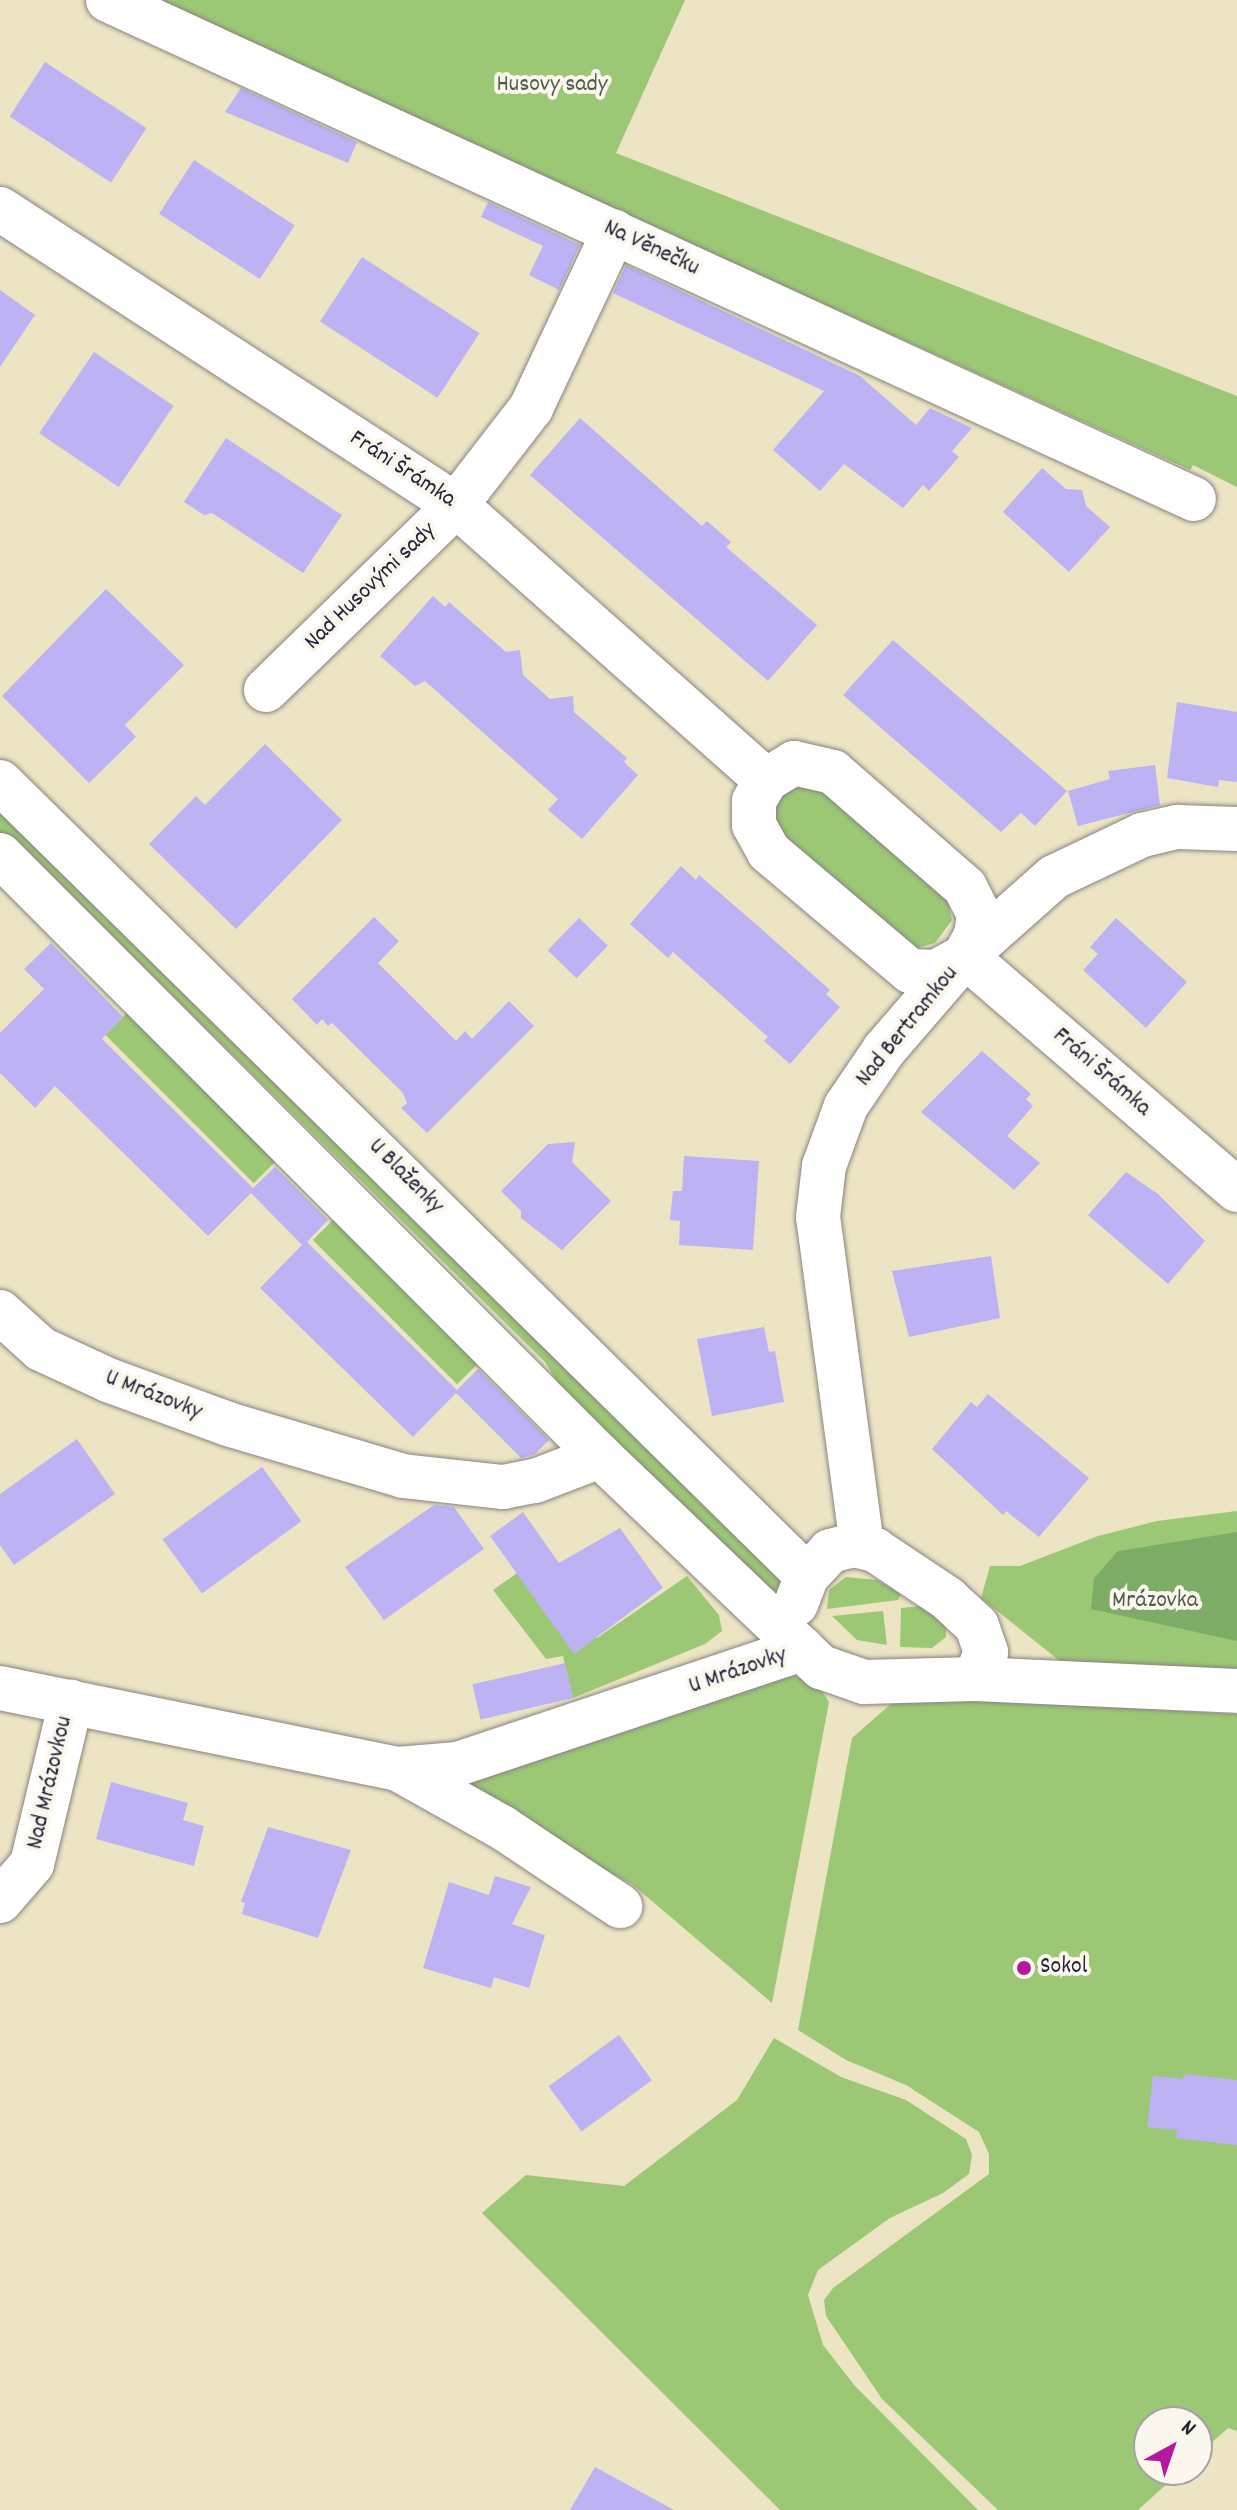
<!DOCTYPE html>
<html>
<head>
<meta charset="utf-8">
<style>
  body { margin:0 }
  #map { position:relative; width:1237px; height:2510px; overflow:hidden; background:#ede4c4; font-family:Dekko,sans-serif }
  div>[style] { position:absolute }
  .green>* { inset:0; background:#9cc875; transform-origin:0 0 }
  .forest>* { inset:0; background:#7dac66 }
  .building>* { inset:0; background:#bdb2f3; transform-origin:0 0 }
  .roads { filter:drop-shadow(0 0 2px #888380) drop-shadow(0 0 2px #888380) }
  .minor>* { height:44px; margin:-22px; padding:0 22px; transform-origin:22px; border-radius:22px; background:#fff }
  .dots>* { width:22px; height:22px; translate:-50% -50%; box-sizing:border-box; border:4px solid #fbf7ec; border-radius:50% }
  span { translate:-50% -50%; white-space:nowrap; text-align:center; line-height:1.15; -webkit-text-stroke:8px #fbf7ec; paint-order:stroke }
  .park-label { font-size:24px; color:#4d5c4f }
  .street-label { font-size:24px; color:#22223b }
  .poi-label { font-size:24px; color:#22223b }
  .left { translate:0 -50%; text-align:left }
  .north { position:absolute; left:1133px; top:2406px; width:80px; height:80px; box-sizing:border-box; background:#fbf7ec; border:2px solid #a4a2a5; border-radius:50%; rotate:40deg; font-size:22px; font-weight:700; line-height:32px; text-align:center; color:#22223b }
  .north::after { content:''; display:block; margin:auto; width:28px; height:36px; background:#b5179e; clip-path:polygon(50% 0,100% 100%,50% 72%,0 100%) }
</style>
</head>
<body>
<div id="map">
  <div class="green">
    <div style="clip-path:polygon(152px 0,685px 0,616px 153px,1237px 396px,1237px 487px,1193px 465px,1190px 470px)"></div>
    <div style="clip-path:polygon(811px 781px,945px 890px,952px 920px,935px 943px,909px 950px,772px 832px,774px 803px,783px 792px)"></div>
    <div style="clip-path:polygon(0 793px,779px 1564px,781px 1583px,771px 1597px,586px 1429px,545px 1362px,106px 930px,0 837px)"></div>
    <div style="left:130px;top:1010px;width:210px;height:35px;rotate:45deg"></div>
    <div style="left:337px;top:1216px;width:204px;height:34px;rotate:45deg"></div>
    <div style="clip-path:polygon(1237px 1511px,1237px 1689px,1061px 1662px,981px 1598px,990px 1566px,1020px 1566px,1098px 1536px,1157px 1521px)"></div>
    <div style="clip-path:polygon(517px 1573px,597px 1638px,687px 1576px,719px 1615px,722px 1631px,705px 1644px,573px 1698px,563px 1656px,546px 1659px,493px 1590px)"></div>
    <div style="clip-path:polygon(846px 1577px,877px 1580px,901px 1594px,898px 1600px,827px 1609px,829px 1590px)"></div>
    <div style="clip-path:polygon(922px 1606px,946px 1625px,946px 1637px,932px 1648px,900px 1647px,901px 1608px)"></div>
    <div style="clip-path:polygon(883px 1611px,887px 1645px,857px 1640px,832px 1616px)"></div>
    <div style="clip-path:polygon(795px 1676px,819px 1686px,829px 1702px,772px 2003px,633px 1885px,461px 1793px,465px 1774px,750px 1684px)"></div>
    <div style="clip-path:polygon(900px 1696px,1237px 1714px,1237px 2431px,1228px 2428px,1197px 2456px,1197px 2422px,1149px 2422px,1149px 2470px,1182px 2470px,1138px 2510px,998px 2510px,882px 2399px,826px 2316px,824px 2300px,833px 2288px,989px 2174px,989px 2154px,979px 2132px,906px 2085px,846px 2060px,798px 2030px,852px 1738px)"></div>
    <div style="clip-path:polygon(774px 2038px,841px 2077px,906px 2100px,966px 2139px,972px 2155px,969px 2174px,943px 2193px,890px 2218px,818px 2270px,808px 2295px,823px 2345px,855px 2386px,978px 2510px,780px 2510px,482px 2213px,526px 2175px,624px 2186px,737px 2100px)"></div>
  </div>
  <div class="forest">
    <div style="clip-path:polygon(1237px 1532px,1237px 1641px,1091px 1609px,1094px 1578px,1118px 1551px)"></div>
  </div>
  <div class="building">
    <div style="left:45px;top:62px;width:121px;height:65px;rotate:33deg"></div>
    <div style="clip-path:polygon(241px 88px,357px 142px,348px 163px,225px 112px)"></div>
    <div style="left:194px;top:160px;width:120px;height:64px;rotate:33deg"></div>
    <div style="clip-path:polygon(488px 202px,580px 245px,559px 290px,529px 275px,543px 246px,481px 217px)"></div>
    <div style="left:362px;top:257px;width:140px;height:77px;rotate:33deg"></div>
    <div style="clip-path:polygon(626px 265px,860px 376px,916px 425px,930px 408px,972px 428px,952px 451px,959px 457px,929px 491px,923px 485px,903px 508px,844px 464px,820px 491px,773px 450px,824px 391px,613px 293px)"></div>
    <div style="clip-path:polygon(0 290px,35px 315px,0 367px)"></div>
    <div style="left:94px;top:352px;width:96px;height:98px;rotate:34deg"></div>
    <div style="clip-path:polygon(580px 418px,702px 526px,707px 521px,731px 542px,726px 547px,817px 625px,768px 681px,530px 475px)"></div>
    <div style="clip-path:polygon(226px 438px,342px 515px,303px 573px,212px 513px,204px 515px,184px 502px)"></div>
    <div style="clip-path:polygon(1042px 468px,1066px 489px,1082px 490px,1086px 506px,1110px 527px,1069px 572px,1003px 512px)"></div>
    <div style="clip-path:polygon(106px 589px,184px 665px,125px 725px,136px 737px,89px 783px,2px 696px)"></div>
    <div style="clip-path:polygon(433px 596px,445px 607px,449px 602px,506px 652px,520px 650px,523px 675px,550px 699px,573px 696px,574px 712px,627px 758px,624px 762px,638px 775px,582px 839px,548px 810px,558px 799px,425px 681px,415px 686px,380px 656px)"></div>
    <div style="clip-path:polygon(893px 640px,1067px 791px,1035px 826px,1021px 813px,1001px 832px,843px 695px)"></div>
    <div style="clip-path:polygon(1177px 702px,1237px 712px,1237px 782px,1219px 780px,1218px 787px,1167px 778px)"></div>
    <div style="clip-path:polygon(265px 744px,342px 820px,236px 929px,149px 844px,196px 796px,205px 805px)"></div>
    <div style="clip-path:polygon(1155px 765px,1160px 805px,1078px 826px,1068px 791px,1110px 779px,1108px 771px)"></div>
    <div style="clip-path:polygon(681px 866px,696px 880px,699px 875px,758px 926px,830px 990px,826px 994px,840px 1007px,790px 1064px,764px 1041px,768px 1037px,673px 952px,668px 958px,630px 924px)"></div>
    <div style="clip-path:polygon(374px 917px,399px 941px,378px 963px,456px 1041px,465px 1031px,472px 1039px,509px 1001px,534px 1026px,427px 1133px,401px 1108px,407px 1103px,403px 1093px,332px 1023px,328px 1026px,322px 1019px,317px 1025px,292px 999px)"></div>
    <div style="left:579px;top:918px;width:40px;height:45px;rotate:44deg"></div>
    <div style="clip-path:polygon(1116px 918px,1187px 982px,1146px 1028px,1083px 970px,1098px 954px,1090px 947px)"></div>
    <div style="clip-path:polygon(51px 943px,123px 1017px,102px 1039px,253px 1188px,275px 1167px,328px 1220px,307px 1242px,457px 1390px,478px 1369px,549px 1440px,535px 1454px,521px 1458px,456px 1393px,413px 1437px,260px 1288px,302px 1245px,251px 1193px,208px 1236px,55px 1086px,35px 1108px,0 1073px,0 1033px,44px 989px,24px 969px)"></div>
    <div style="clip-path:polygon(982px 1051px,1031px 1094px,1026px 1099px,1033px 1106px,1007px 1136px,1040px 1163px,1014px 1190px,921px 1112px)"></div>
    <div style="clip-path:polygon(575px 1142px,572px 1162px,611px 1201px,562px 1250px,521px 1218px,521px 1211px,501px 1191px,548px 1144px)"></div>
    <div style="clip-path:polygon(684px 1156px,759px 1161px,753px 1250px,679px 1245px,680px 1221px,670px 1220px,673px 1191px,682px 1191px)"></div>
    <div style="clip-path:polygon(1126px 1172px,1158px 1194px,1205px 1241px,1168px 1284px,1088px 1215px)"></div>
    <div style="clip-path:polygon(991px 1256px,1000px 1318px,909px 1337px,892px 1271px)"></div>
    <div style="clip-path:polygon(764px 1327px,769px 1352px,775px 1351px,784px 1402px,712px 1416px,697px 1339px)"></div>
    <div style="clip-path:polygon(988px 1394px,1089px 1478px,1039px 1537px,1006px 1511px,1003px 1515px,932px 1449px,971px 1402px,977px 1407px)"></div>
    <div style="clip-path:polygon(77px 1439px,115px 1494px,14px 1565px,0 1545px,0 1494px)"></div>
    <div style="left:262px;top:1467px;width:67px;height:123px;rotate:54deg"></div>
    <div style="clip-path:polygon(434px 1505px,454px 1507px,484px 1549px,384px 1620px,345px 1567px)"></div>
    <div style="clip-path:polygon(523px 1512px,559px 1563px,620px 1528px,663px 1588px,574px 1654px,490px 1536px)"></div>
    <div style="left:565px;top:1663px;width:36px;height:95px;rotate:77deg"></div>
    <div style="clip-path:polygon(111px 1782px,188px 1803px,183px 1820px,204px 1826px,194px 1866px,96px 1839px)"></div>
    <div style="clip-path:polygon(268px 1827px,351px 1850px,318px 1938px,242px 1914px,245px 1903px,241px 1902px)"></div>
    <div style="clip-path:polygon(495px 1876px,531px 1887px,512px 1924px,545px 1935px,529px 1988px,494px 1977px,491px 1988px,423px 1968px,449px 1882px,489px 1895px)"></div>
    <div style="left:619px;top:2035px;width:56px;height:87px;rotate:54deg"></div>
    <div style="clip-path:polygon(1184px 2074px,1237px 2080px,1237px 2145px,1176px 2138px,1177px 2130px,1147px 2127px,1153px 2076px,1183px 2079px)"></div>
    <div style="clip-path:polygon(595px 2467px,674px 2510px,570px 2510px)"></div>
  </div>
  <div class="roads">
    <div class="minor">
      <div style="left:108px;top:0;width:1195px;rotate:24.68deg"></div>
      <div style="left:0;top:209px;width:544px;rotate:32.99deg"></div>
      <div style="left:456px;top:505px;width:414px;rotate:41.6deg"></div>
      <div style="left:266px;top:690px;width:265px;rotate:-44.2deg"></div>
      <div style="left:456px;top:505px;width:123px;rotate:-52.3deg"></div>
      <div style="left:531px;top:408px;width:195px;rotate:-64.8deg"></div>
      <div style="left:794px;top:763px;width:40px;rotate:13deg"></div>
      <div style="left:833px;top:772px;width:175px;rotate:41.1deg"></div>
      <div style="left:965px;top:887px;width:30px;rotate:63deg"></div>
      <div style="left:979px;top:914px;width:21px;rotate:98deg"></div>
      <div style="left:976px;top:935px;width:24px;rotate:118deg"></div>
      <div style="left:965px;top:956px;width:33px;rotate:151deg"></div>
      <div style="left:936px;top:972px;width:26px;rotate:-178deg"></div>
      <div style="left:910px;top:971px;width:185px;rotate:-139.8deg"></div>
      <div style="left:769px;top:852px;width:31px;rotate:-119deg"></div>
      <div style="left:754px;top:825px;width:24px;rotate:-90deg"></div>
      <div style="left:754px;top:801px;width:24px;rotate:-60deg"></div>
      <div style="left:766px;top:780px;width:33px;rotate:-31deg"></div>
      <div style="left:0;top:782px;width:1132px;rotate:44.53deg"></div>
      <div style="left:0;top:855px;width:849px;rotate:45.05deg"></div>
      <div style="left:600px;top:1456px;width:306px;rotate:43.7deg"></div>
      <div style="left:821px;top:1667px;width:46px;rotate:19.2deg"></div>
      <div style="left:864px;top:1682px;width:111px;rotate:-1.5deg"></div>
      <div style="left:975px;top:1679px;width:262px;rotate:2.6deg"></div>
      <div style="left:965px;top:956px;width:359px;rotate:40.7deg"></div>
      <div style="left:0;top:1312px;width:55px;rotate:42.1deg"></div>
      <div style="left:41px;top:1349px;width:74px;rotate:24.8deg"></div>
      <div style="left:108px;top:1380px;width:128px;rotate:20.1deg"></div>
      <div style="left:228px;top:1424px;width:183px;rotate:16.5deg"></div>
      <div style="left:403px;top:1476px;width:101px;rotate:6.3deg"></div>
      <div style="left:503px;top:1487px;width:33px;rotate:-11deg"></div>
      <div style="left:535px;top:1481px;width:70px;rotate:-21deg"></div>
      <div style="left:862px;top:1546px;width:332px;rotate:-97.6deg"></div>
      <div style="left:818px;top:1217px;width:51px;rotate:-83.3deg"></div>
      <div style="left:824px;top:1166px;width:64px;rotate:-69.9deg"></div>
      <div style="left:846px;top:1106px;width:68px;rotate:-55.8deg"></div>
      <div style="left:884px;top:1050px;width:124px;rotate:-49.2deg"></div>
      <div style="left:965px;top:956px;width:119px;rotate:-41.6deg"></div>
      <div style="left:1054px;top:877px;width:98px;rotate:-25.5deg"></div>
      <div style="left:1142px;top:835px;width:37px;rotate:-13deg"></div>
      <div style="left:1178px;top:827px;width:59px;rotate:1.9deg"></div>
      <div style="left:796px;top:1604px;width:30px;rotate:-69deg"></div>
      <div style="left:807px;top:1576px;width:34px;rotate:-47deg"></div>
      <div style="left:830px;top:1551px;width:25px;rotate:-14deg"></div>
      <div style="left:854px;top:1545px;width:22px;rotate:13deg"></div>
      <div style="left:875px;top:1550px;width:87px;rotate:33.7deg"></div>
      <div style="left:947px;top:1598px;width:41px;rotate:43deg"></div>
      <div style="left:977px;top:1626px;width:28px;rotate:71deg"></div>
      <div style="left:986px;top:1652px;width:29px;rotate:112deg"></div>
      <div style="left:0;top:1688px;width:406px;rotate:11.5deg"></div>
      <div style="left:398px;top:1769px;width:60px;rotate:-4.8deg"></div>
      <div style="left:458px;top:1764px;width:363px;rotate:-18.5deg"></div>
      <div style="left:398px;top:1769px;width:120px;rotate:29.3deg"></div>
      <div style="left:503px;top:1828px;width:141px;rotate:33.7deg"></div>
      <div style="left:0;top:1901px;width:49px;rotate:-49.1deg"></div>
      <div style="left:32px;top:1864px;width:167px;rotate:-76.5deg"></div>
    </div>
  </div>
  <div class="dots">
    <div style="left:1024px;top:1968px;background:#b5179e"></div>
  </div>
  <div class="park-label">
    <span style="left:552px;top:86px">Husovy sady</span>
    <span style="left:1155px;top:1602px">Mrázovka</span>
  </div>
  <div class="street-label">
    <span style="left:651px;top:249px;rotate:25deg">Na Věnečku</span>
    <span style="left:402px;top:470px;rotate:33deg">Fráni Šrámka</span>
    <span style="left:371px;top:587px;rotate:-44deg">Nad Husovými sady</span>
    <span style="left:908px;top:1027px;rotate:-51deg">Nad Bertramkou</span>
    <span style="left:1101px;top:1073px;rotate:41deg">Fráni Šrámka</span>
    <span style="left:405px;top:1177px;rotate:45deg">U Blaženky</span>
    <span style="left:153px;top:1396px;rotate:21deg">U Mrázovky</span>
    <span style="left:738px;top:1672px;rotate:-19deg">U Mrázovky</span>
    <span style="left:51px;top:1783px;rotate:-77deg">Nad Mrázovkou</span>
  </div>
  <div class="poi-label">
    <span class="left" style="left:1040px;top:1968px">Sokol</span>
  </div>
  <div class="north">N</div>
</div>
</body>
</html>
